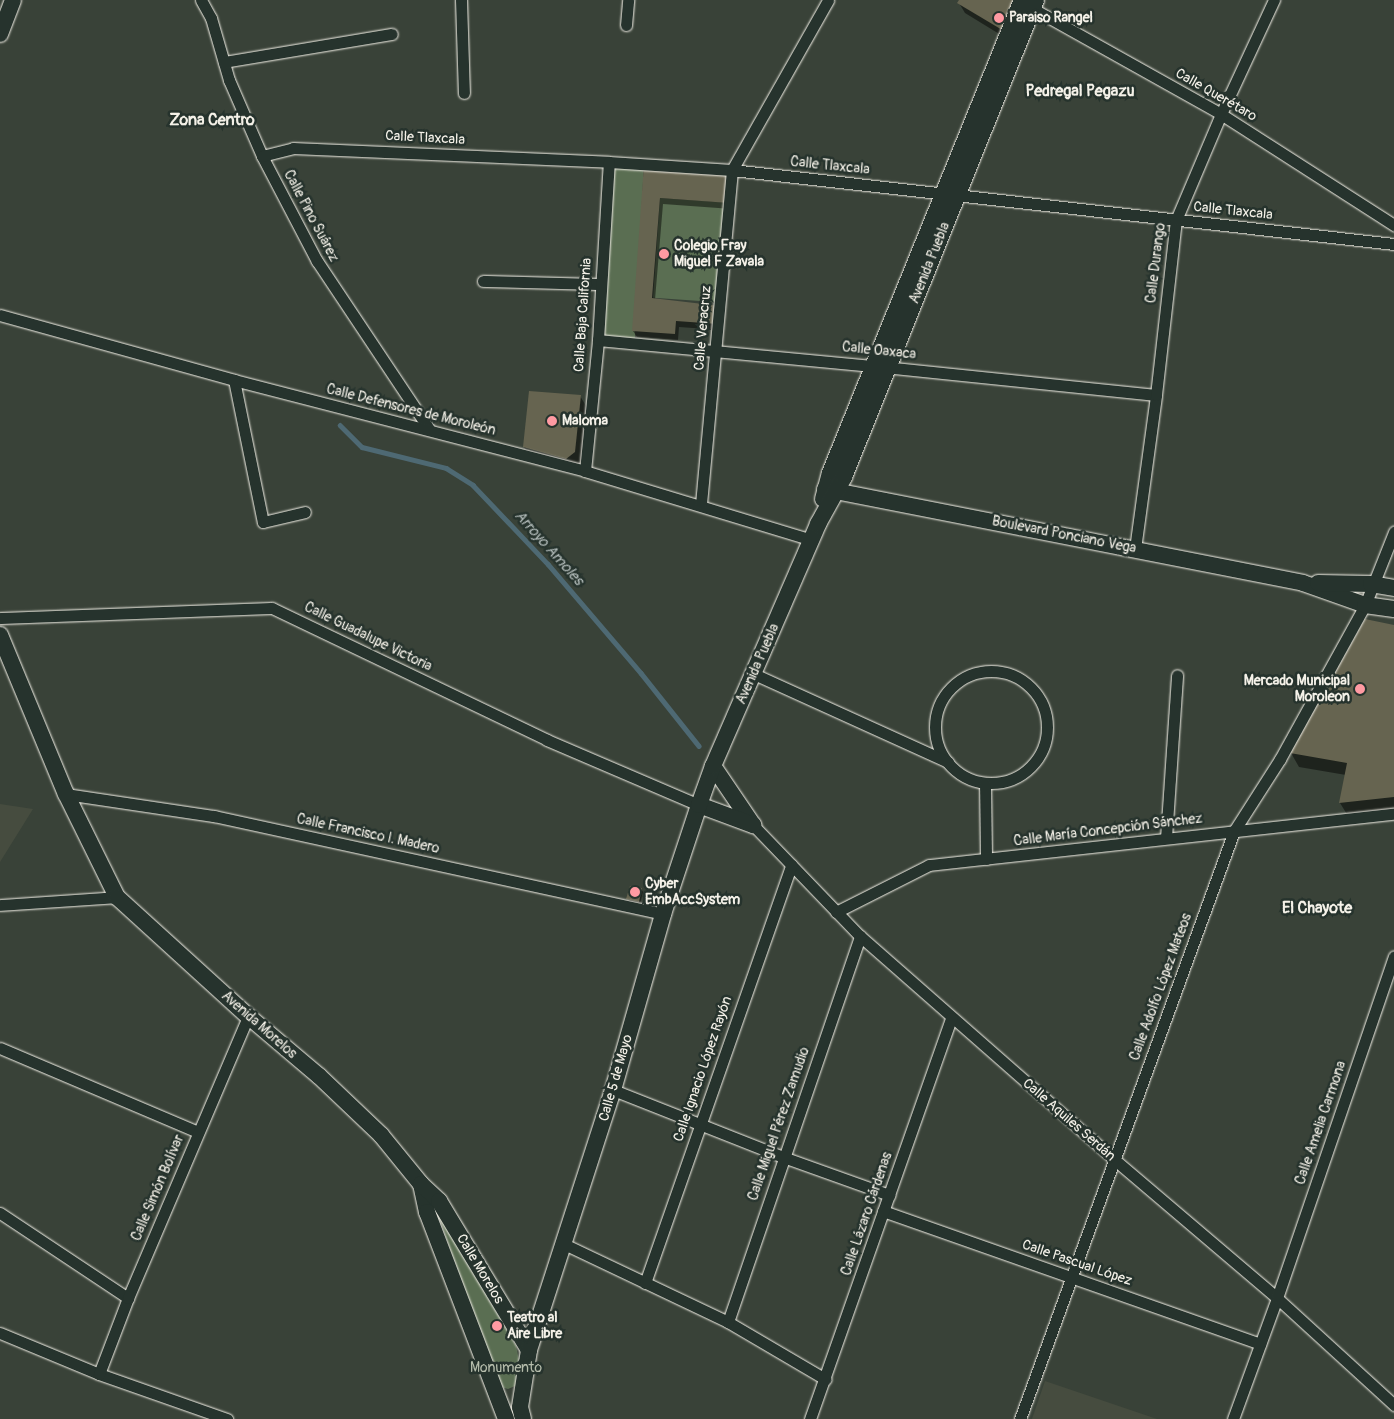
<!DOCTYPE html>
<html>
<head>
<meta charset="utf-8">
<style>
  body { margin:0 }
  #map { position:relative; width:1394px; height:1419px; overflow:hidden; background:#394238; font-family:Pangolin,sans-serif }
  div>[style] { position:absolute }
  .built>* { inset:0; background:#464c3f }
  .green>* { inset:0; background:#5a6e52; transform-origin:0 0 }
  .shadow>* { inset:0; background:#0007 }
  .stream>* { height:4.5px; margin:-2.25px; padding:0 2.25px; transform-origin:2.25px; border-radius:2.25px; background:#4e6973 }
  .building>* { inset:0; background:#666450 }
  .roads { filter:drop-shadow(0 0 1px #f4f1e8) drop-shadow(0 0 1px #f4f1e8) }
  .street>* { height:11px; margin:-5.5px; padding:0 5.5px; transform-origin:5.5px; border-radius:5.5px; background:#26332d }
  .street>.ring { margin:-5.5px; padding:0; box-sizing:content-box; background:none; border:11px solid #26332d; border-radius:50% }
  .secondary>* { height:16px; margin:-8px; padding:0 8px; transform-origin:8px; border-radius:8px; background:#26332d }
  .dots>* { width:14px; height:14px; translate:-50% -50%; box-sizing:border-box; border:2px solid #26332d; border-radius:50% }
  span { translate:-50% -50%; white-space:nowrap; text-align:center; line-height:1.15; -webkit-text-stroke:5px #26332d; paint-order:stroke }
  .poi-label { font-size:14px; color:#f4f1e8; font-weight:700 }
  .left { translate:0 -50%; text-align:left }
  .right { translate:-100% -50%; text-align:right }
  .street-label { font-size:14px; color:#f4f1e8 }
  .park-label { font-size:14px; color:#b6bdac }
  .water-label { font-size:15px; color:#b2bbb9; font-style:italic }
  .quarter-label { font-size:16px; color:#f4f1e8; font-weight:700 }
</style>
</head>
<body>
<div id="map">
  <div class="built">
    <div style="clip-path:polygon(0 804px,33px 809px,0 862px)"></div>
    <div style="clip-path:polygon(1045px 1381px,1157px 1419px,1032px 1419px)"></div>
  </div>
  <div class="green">
    <div style="left:609px;top:162px;width:35px;height:178px;rotate:3deg"></div>
    <div style="left:660px;top:198px;width:69px;height:100px;rotate:4deg"></div>
    <div style="clip-path:polygon(435px 1206px,516px 1346px,522px 1374px,515px 1386px,508px 1389px,498px 1386px)"></div>
  </div>
  <div class="shadow">
    <div style="clip-path:polygon(960px 0,1015px 0,1014px 43px,965px 13px,959px 3px)"></div>
    <div style="clip-path:polygon(645px 165px,731px 171px,732px 209px,663px 204px,655px 300px,723px 313px,721px 330px,679px 327px,678px 340px,637px 337px,633px 331px)"></div>
    <div style="clip-path:polygon(580px 396px,588px 409px,582px 466px,532px 461px,524px 447px)"></div>
    <div style="clip-path:polygon(1365px 621px,1394px 626px,1394px 812px,1348px 816px,1340px 803px,1346px 775px,1299px 767px,1291px 753px)"></div>
    <div style="clip-path:polygon(641px 889px,643px 892px,640px 904px,629px 901px,628px 898px)"></div>
  </div>
  <div class="stream">
    <div style="left:340px;top:425px;width:31px;rotate:45deg"></div>
    <div style="left:362px;top:447px;width:87px;rotate:14deg"></div>
    <div style="left:446px;top:468px;width:32px;rotate:32deg"></div>
    <div style="left:473px;top:485px;width:109px;rotate:46.5deg"></div>
    <div style="left:548px;top:564px;width:143px;rotate:49.5deg"></div>
    <div style="left:641px;top:673px;width:93px;rotate:51.5deg"></div>
  </div>
  <div class="building">
    <div style="clip-path:polygon(959px 0,1017px 0,1009px 34px,957px 3px)"></div>
    <div style="clip-path:polygon(644px 164px,732px 170px,729px 203px,660px 198px,652px 298px,720px 306px,718px 324px,676px 321px,675px 334px,632px 331px)"></div>
    <div style="clip-path:polygon(529px 391px,581px 395px,575px 452px,566px 459px,523px 447px)"></div>
    <div style="clip-path:polygon(1365px 619px,1394px 625px,1394px 797px,1339px 803px,1347px 763px,1290px 753px)"></div>
    <div style="clip-path:polygon(630px 886px,642px 888px,639px 902px,626px 899px)"></div>
  </div>
  <div class="roads">
    <div class="street">
      <div style="left:201px;top:0;width:21px;rotate:61deg"></div>
      <div style="left:211px;top:18px;width:65px;rotate:73.8deg"></div>
      <div style="left:229px;top:80px;width:83px;rotate:66.5deg"></div>
      <div style="left:262px;top:156px;width:119px;rotate:62.4deg"></div>
      <div style="left:317px;top:261px;width:202px;rotate:56.3deg"></div>
      <div style="left:461px;top:0;width:93px;rotate:88.2deg"></div>
      <div style="left:1028px;top:6px;width:221px;rotate:29.2deg"></div>
      <div style="left:1221px;top:114px;width:206px;rotate:32.7deg"></div>
      <div style="left:626px;top:25px;width:25px;rotate:-85deg"></div>
      <div style="left:224px;top:62px;width:170px;rotate:-9.5deg"></div>
      <div style="left:262px;top:156px;width:32px;rotate:-14deg"></div>
      <div style="left:293px;top:148px;width:316px;rotate:2.5deg"></div>
      <div style="left:609px;top:162px;width:123px;rotate:3.7deg"></div>
      <div style="left:732px;top:170px;width:666px;rotate:6.38deg"></div>
      <div style="left:483px;top:281px;width:118px;rotate:1.5deg"></div>
      <div style="left:0;top:315px;width:243px;rotate:15.5deg"></div>
      <div style="left:234px;top:380px;width:363px;rotate:14.5deg"></div>
      <div style="left:585px;top:471px;width:237px;rotate:16.9deg"></div>
      <div style="left:598px;top:340px;width:278px;rotate:5.4deg"></div>
      <div style="left:875px;top:366px;width:282px;rotate:5.9deg"></div>
      <div style="left:234px;top:380px;width:145px;rotate:78.5deg"></div>
      <div style="left:263px;top:522px;width:43px;rotate:-13.4deg"></div>
      <div style="left:585px;top:471px;width:132px;rotate:-84.3deg"></div>
      <div style="left:598px;top:340px;width:178px;rotate:-86.5deg"></div>
      <div style="left:701px;top:504px;width:335px;rotate:-84.7deg"></div>
      <div style="left:732px;top:170px;width:195px;rotate:-60.5deg"></div>
      <div style="left:1135px;top:549px;width:155px;rotate:-82.2deg"></div>
      <div style="left:1156px;top:395px;width:176px;rotate:-83.5deg"></div>
      <div style="left:1176px;top:220px;width:115px;rotate:-67deg"></div>
      <div style="left:1221px;top:114px;width:126px;rotate:-65.1deg"></div>
      <div style="left:0;top:618px;width:272px;rotate:-2.1deg"></div>
      <div style="left:272px;top:608px;width:305px;rotate:25.6deg"></div>
      <div style="left:547px;top:740px;width:165px;rotate:23.2deg"></div>
      <div class="ring" style="left:935px;top:671px;width:101px;height:101px"></div>
      <div style="left:754px;top:674px;width:213px;rotate:24.4deg"></div>
      <div style="left:985px;top:783px;width:76px;rotate:89.2deg"></div>
      <div style="left:66px;top:794px;width:150px;rotate:8.5deg"></div>
      <div style="left:214px;top:816px;width:460px;rotate:12.3deg"></div>
      <div style="left:753px;top:825px;width:154px;rotate:46.1deg"></div>
      <div style="left:860px;top:936px;width:339px;rotate:41.3deg"></div>
      <div style="left:1115px;top:1160px;width:213px;rotate:40.4deg"></div>
      <div style="left:1277px;top:1298px;width:159px;rotate:42.4deg"></div>
      <div style="left:1166px;top:838px;width:163px;rotate:-86.1deg"></div>
      <div style="left:0;top:905px;width:117px;rotate:-3.9deg"></div>
      <div style="left:836px;top:912px;width:104px;rotate:-26.8deg"></div>
      <div style="left:929px;top:865px;width:468px;rotate:-6.3deg"></div>
      <div style="left:0;top:1048px;width:215px;rotate:23deg"></div>
      <div style="left:613px;top:1090px;width:183px;rotate:21.5deg"></div>
      <div style="left:783px;top:1157px;width:113px;rotate:19.7deg"></div>
      <div style="left:883px;top:1211px;width:400px;rotate:19.4deg"></div>
      <div style="left:0;top:1213px;width:154px;rotate:33.6deg"></div>
      <div style="left:564px;top:1244px;width:182px;rotate:25.4deg"></div>
      <div style="left:728px;top:1322px;width:113px;rotate:30.4deg"></div>
      <div style="left:645px;top:1283px;width:443px;rotate:-70.7deg"></div>
      <div style="left:728px;top:1322px;width:408px;rotate:-71.1deg"></div>
      <div style="left:0;top:1333px;width:107px;rotate:22.5deg"></div>
      <div style="left:99px;top:1374px;width:136px;rotate:19.4deg"></div>
      <div style="left:99px;top:1374px;width:81px;rotate:-69.1deg"></div>
      <div style="left:128px;top:1298px;width:306px;rotate:-66.9deg"></div>
      <div style="left:810px;top:1419px;width:425px;rotate:-70.6deg"></div>
      <div style="left:1020px;top:1419px;width:626px;rotate:-70deg"></div>
      <div style="left:1234px;top:831px;width:85px;rotate:-57.4deg"></div>
      <div style="left:1280px;top:759px;width:176px;rotate:-61.1deg"></div>
      <div style="left:1365px;top:605px;width:79px;rotate:-68.3deg"></div>
      <div style="left:1233px;top:1419px;width:129px;rotate:-70deg"></div>
      <div style="left:1277px;top:1298px;width:361px;rotate:-71.1deg"></div>
    </div>
    <div class="secondary">
      <div style="left:0;top:34px;width:36px;rotate:-69deg"></div>
      <div style="left:825px;top:489px;width:487px;rotate:11.1deg"></div>
      <div style="left:1303px;top:583px;width:66px;rotate:19.5deg"></div>
      <div style="left:1365px;top:605px;width:29px;rotate:8deg"></div>
      <div style="left:823px;top:499px;width:27px;rotate:-75deg"></div>
      <div style="left:830px;top:473px;width:510px;rotate:-67.91deg"></div>
      <div style="left:1318px;top:583px;width:53px;rotate:1.1deg"></div>
      <div style="left:1371px;top:584px;width:23px;rotate:10deg"></div>
      <div style="left:0;top:635px;width:172px;rotate:67.5deg"></div>
      <div style="left:66px;top:794px;width:115px;rotate:63.7deg"></div>
      <div style="left:117px;top:897px;width:177px;rotate:42.3deg"></div>
      <div style="left:248px;top:1016px;width:93px;rotate:40.2deg"></div>
      <div style="left:319px;top:1076px;width:86px;rotate:43.6deg"></div>
      <div style="left:381px;top:1135px;width:63px;rotate:50.8deg"></div>
      <div style="left:421px;top:1184px;width:29px;rotate:78deg"></div>
      <div style="left:427px;top:1212px;width:222px;rotate:69.1deg"></div>
      <div style="left:713px;top:766px;width:71px;rotate:55.9deg"></div>
      <div style="left:699px;top:805px;width:58px;rotate:20.3deg"></div>
      <div style="left:421px;top:1184px;width:25px;rotate:43deg"></div>
      <div style="left:439px;top:1201px;width:174px;rotate:58.9deg"></div>
      <div style="left:523px;top:1419px;width:12px;rotate:-104deg"></div>
      <div style="left:520px;top:1407px;width:58px;rotate:-81deg"></div>
      <div style="left:529px;top:1350px;width:273px;rotate:-72.1deg"></div>
      <div style="left:613px;top:1090px;width:183px;rotate:-74.1deg"></div>
      <div style="left:663px;top:914px;width:115px;rotate:-71.7deg"></div>
      <div style="left:699px;top:805px;width:41px;rotate:-70.3deg"></div>
      <div style="left:713px;top:766px;width:264px;rotate:-66.5deg"></div>
      <div style="left:818px;top:524px;width:54px;rotate:-61deg"></div>
      <div style="left:844px;top:477px;width:514px;rotate:-68.07deg"></div>
    </div>
  </div>
  <div class="dots">
    <div style="left:999px;top:18px;background:#ff9aa2"></div>
    <div style="left:664px;top:254px;background:#ff9aa2"></div>
    <div style="left:552px;top:421px;background:#ff9aa2"></div>
    <div style="left:1360px;top:689px;background:#ff9aa2"></div>
    <div style="left:635px;top:892px;background:#ff9aa2"></div>
    <div style="left:497px;top:1326px;background:#ff9aa2"></div>
  </div>
  <div class="poi-label">
    <span class="left" style="left:1009px;top:18px">Paraiso Rangel</span>
    <span class="left" style="left:674px;top:254px">Colegio Fray<br>Miguel F Zavala</span>
    <span class="left" style="left:562px;top:421px">Maloma</span>
    <span class="right" style="left:1350px;top:689px">Mercado Municipal<br>Moroleon</span>
    <span class="left" style="left:645px;top:892px">Cyber<br>EmbAccSystem</span>
    <span class="left" style="left:507px;top:1326px">Teatro al<br>Aire Libre</span>
  </div>
  <div class="street-label">
    <span style="left:1216px;top:95px;rotate:30deg">Calle Querétaro</span>
    <span style="left:425px;top:138px;rotate:3deg">Calle Tlaxcala</span>
    <span style="left:830px;top:166px;rotate:6deg">Calle Tlaxcala</span>
    <span style="left:1233px;top:211px;rotate:6deg">Calle Tlaxcala</span>
    <span style="left:311px;top:216px;rotate:62deg">Calle Pino Suárez</span>
    <span style="left:930px;top:263px;rotate:-68deg">Avenida Puebla</span>
    <span style="left:1156px;top:263px;rotate:-83deg">Calle Durango</span>
    <span style="left:583px;top:315px;rotate:-86deg">Calle Baja California</span>
    <span style="left:703px;top:328px;rotate:-85deg">Calle Veracruz</span>
    <span style="left:879px;top:351px;rotate:6deg">Calle Oaxaca</span>
    <span style="left:411px;top:410px;rotate:14deg">Calle Defensores de Moroleón</span>
    <span style="left:1064px;top:535px;rotate:11deg">Boulevard Ponciano Vega</span>
    <span style="left:368px;top:637px;rotate:26deg">Calle Guadalupe Victoria</span>
    <span style="left:758px;top:664px;rotate:-66deg">Avenida Puebla</span>
    <span style="left:1108px;top:830px;rotate:-7deg">Calle María Concepción Sánchez</span>
    <span style="left:368px;top:834px;rotate:12deg">Calle Francisco I. Madero</span>
    <span style="left:1161px;top:987px;rotate:-70deg">Calle Adolfo López Mateos</span>
    <span style="left:259px;top:1025px;rotate:41deg">Avenida Morelos</span>
    <span style="left:703px;top:1069px;rotate:-71deg">Calle Ignacio López Rayón</span>
    <span style="left:616px;top:1078px;rotate:-74deg">Calle 5 de Mayo</span>
    <span style="left:1069px;top:1120px;rotate:41deg">Calle Aquiles Serdán</span>
    <span style="left:1321px;top:1123px;rotate:-71deg">Calle Amelia Carmona</span>
    <span style="left:779px;top:1124px;rotate:-71deg">Calle Miguel Pérez Zamudio</span>
    <span style="left:158px;top:1188px;rotate:-67deg">Calle Simón Bolívar</span>
    <span style="left:867px;top:1214px;rotate:-71deg">Calle Lázaro Cárdenas</span>
    <span style="left:1077px;top:1263px;rotate:19deg">Calle Pascual López</span>
    <span style="left:480px;top:1269px;rotate:59deg">Calle Morelos</span>
  </div>
  <div class="park-label">
    <span style="left:506px;top:1368px">Monumento</span>
  </div>
  <div class="water-label">
    <span style="left:549px;top:548px;rotate:48deg">Arroyo Amoles</span>
  </div>
  <div class="quarter-label">
    <span style="left:1080px;top:91px">Pedregal Pegazu</span>
    <span style="left:212px;top:120px">Zona Centro</span>
    <span style="left:1317px;top:908px">El Chayote</span>
  </div>
</div>
</body>
</html>
